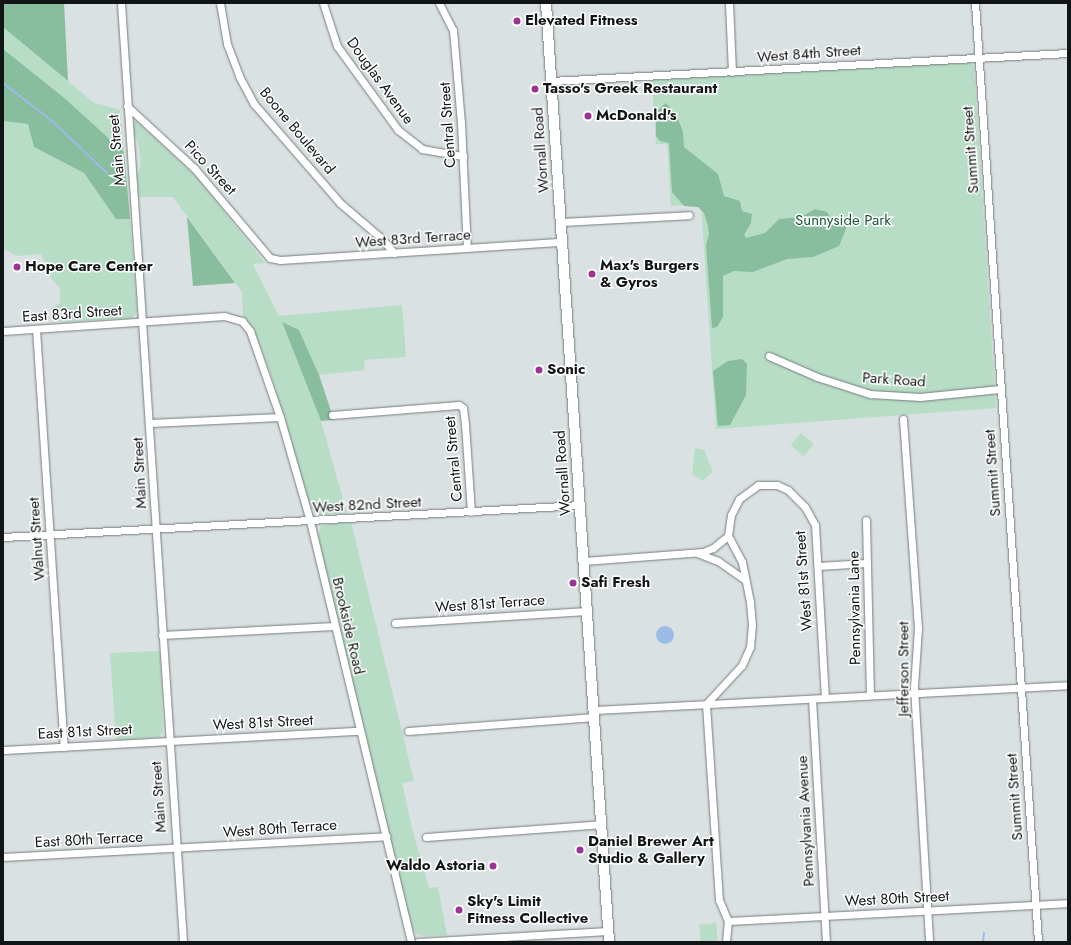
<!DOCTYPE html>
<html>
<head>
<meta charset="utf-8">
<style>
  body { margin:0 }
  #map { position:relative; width:1071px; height:945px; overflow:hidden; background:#dae1e2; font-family:Jost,sans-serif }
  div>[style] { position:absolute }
  .green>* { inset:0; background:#b7ddc6; transform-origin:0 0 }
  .forest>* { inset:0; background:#88bd9e }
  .water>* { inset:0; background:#9cbbe7 }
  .round { border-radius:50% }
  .stream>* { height:2px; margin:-1px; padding:0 1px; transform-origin:1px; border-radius:1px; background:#9cbbe7 }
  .roads { filter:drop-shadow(0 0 1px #767c7d) drop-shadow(0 0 1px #767c7d) }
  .minor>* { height:7px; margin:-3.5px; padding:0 3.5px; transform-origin:3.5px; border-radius:3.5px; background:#fff }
  .secondary>* { height:10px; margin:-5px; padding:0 5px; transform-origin:5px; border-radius:5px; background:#fff }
  .dots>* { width:11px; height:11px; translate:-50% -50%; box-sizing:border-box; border:2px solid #fff; border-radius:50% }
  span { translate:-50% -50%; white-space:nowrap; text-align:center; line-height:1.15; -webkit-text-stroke:3px #fff; paint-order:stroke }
  .poi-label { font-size:15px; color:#121515; font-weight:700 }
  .left { translate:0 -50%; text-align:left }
  .right { translate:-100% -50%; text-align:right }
  .street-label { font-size:15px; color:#121515 }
  .park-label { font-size:15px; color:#175639 }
  .frame { position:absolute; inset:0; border:4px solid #121515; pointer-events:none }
</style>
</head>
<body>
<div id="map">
  <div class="green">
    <div style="clip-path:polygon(3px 27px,94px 103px,120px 110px,124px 152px,80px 113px,3px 117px)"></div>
    <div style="clip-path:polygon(970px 62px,974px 67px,996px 408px,716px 429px,701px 204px,671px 206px,667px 144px,656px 144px,652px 80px)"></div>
    <div style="clip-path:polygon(3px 121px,28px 124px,34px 147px,84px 173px,116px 219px,130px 219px,137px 312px,132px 318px,62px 322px,54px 319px,51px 308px,60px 303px,60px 288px,50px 277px,41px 254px,17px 256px,3px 248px)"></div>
    <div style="clip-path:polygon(136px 121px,196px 176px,265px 263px,253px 264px,279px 316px,402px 305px,406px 357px,364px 360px,365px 370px,319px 375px,299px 330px,282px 322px,321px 421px,347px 513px,320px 515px,310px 507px,273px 380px,258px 339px,243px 316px,242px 292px,173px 197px,139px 197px,137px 176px,141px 165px,138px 142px,134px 135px,134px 124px)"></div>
    <div style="left:801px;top:433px;width:17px;height:16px;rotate:40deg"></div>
    <div style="clip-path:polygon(695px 448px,704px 450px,712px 469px,712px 472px,703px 481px,692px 474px)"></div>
    <div style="clip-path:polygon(351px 522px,414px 781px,402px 783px,413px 832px,429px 888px,438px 887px,447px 935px,424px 936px,417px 934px,412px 928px,368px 749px,318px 537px,321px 525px)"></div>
    <div style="clip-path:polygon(160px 651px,163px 732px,159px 737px,116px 740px,110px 653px)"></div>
    <div style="left:716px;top:923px;width:19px;height:17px;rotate:84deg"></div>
  </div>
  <div class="forest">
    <div style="clip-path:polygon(3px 3px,64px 3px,68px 81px,3px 27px)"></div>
    <div style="clip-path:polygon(3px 49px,63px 97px,124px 152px,130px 219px,116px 219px,84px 173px,34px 147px,28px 124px,3px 121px)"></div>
    <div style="clip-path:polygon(666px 103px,677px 116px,683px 132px,684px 147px,718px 174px,724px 196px,740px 201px,742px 211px,752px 214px,751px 223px,744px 235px,746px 238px,765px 233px,779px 219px,801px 217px,815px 209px,827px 212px,831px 218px,838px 217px,843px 220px,846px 229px,839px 246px,813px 257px,787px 259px,753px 272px,734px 271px,723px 276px,723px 317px,717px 327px,712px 328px,706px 245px,709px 234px,708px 226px,704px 213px,698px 207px,684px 206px,672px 192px,669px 143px,660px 141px,656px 136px,656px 112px)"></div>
    <div style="clip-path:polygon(187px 217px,235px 283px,193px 286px)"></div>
    <div style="clip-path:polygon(282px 322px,299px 330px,319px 375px,334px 420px,321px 421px)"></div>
    <div style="clip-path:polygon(742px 359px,747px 364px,746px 395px,730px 425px,718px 426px,713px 371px,728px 361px)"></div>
  </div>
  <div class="water">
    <div class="round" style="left:656px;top:626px;width:18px;height:18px"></div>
  </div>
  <div class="stream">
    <div style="left:3px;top:83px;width:61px;rotate:37.6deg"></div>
    <div style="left:51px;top:120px;width:77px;rotate:43.4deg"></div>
    <div style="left:983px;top:942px;width:9px;rotate:-84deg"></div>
  </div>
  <div class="roads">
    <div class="minor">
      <div style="left:121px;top:3px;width:941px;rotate:86.22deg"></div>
      <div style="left:220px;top:3px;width:42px;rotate:80.3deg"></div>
      <div style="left:227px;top:44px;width:34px;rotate:69deg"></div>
      <div style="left:239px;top:76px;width:32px;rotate:62deg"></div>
      <div style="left:254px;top:104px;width:131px;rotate:49deg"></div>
      <div style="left:340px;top:203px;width:54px;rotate:40.5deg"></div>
      <div style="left:381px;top:238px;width:20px;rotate:49deg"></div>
      <div style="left:323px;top:3px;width:45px;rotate:72deg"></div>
      <div style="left:337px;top:46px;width:104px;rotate:54deg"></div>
      <div style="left:398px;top:130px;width:31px;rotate:38deg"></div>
      <div style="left:422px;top:149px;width:42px;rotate:9.7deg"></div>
      <div style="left:439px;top:3px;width:30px;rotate:63deg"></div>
      <div style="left:453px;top:30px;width:93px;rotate:85.1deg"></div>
      <div style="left:461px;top:123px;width:125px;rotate:87.3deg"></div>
      <div style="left:729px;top:3px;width:69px;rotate:87.5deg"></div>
      <div style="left:975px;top:3px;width:941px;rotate:86.16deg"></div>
      <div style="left:551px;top:81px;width:518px;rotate:-3.1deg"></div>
      <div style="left:127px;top:106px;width:93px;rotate:42.8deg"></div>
      <div style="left:195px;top:169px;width:116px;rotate:49.9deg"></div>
      <div style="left:270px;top:258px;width:10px;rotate:11deg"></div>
      <div style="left:280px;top:260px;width:283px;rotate:-3.7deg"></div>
      <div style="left:561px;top:222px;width:128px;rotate:-3.1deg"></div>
      <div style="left:36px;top:329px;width:419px;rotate:86.2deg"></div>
      <div style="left:3px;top:331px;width:222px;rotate:-3.9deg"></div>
      <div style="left:224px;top:316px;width:19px;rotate:16deg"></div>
      <div style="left:242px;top:321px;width:13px;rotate:51deg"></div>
      <div style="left:250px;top:331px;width:91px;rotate:70.8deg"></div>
      <div style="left:280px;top:417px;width:108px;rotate:73.9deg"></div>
      <div style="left:310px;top:521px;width:433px;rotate:76.5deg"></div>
      <div style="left:769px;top:356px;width:52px;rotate:23.6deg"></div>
      <div style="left:817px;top:377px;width:56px;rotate:17.8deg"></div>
      <div style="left:870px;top:394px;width:50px;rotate:3.4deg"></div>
      <div style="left:920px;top:397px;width:80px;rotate:-5.7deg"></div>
      <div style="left:332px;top:415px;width:127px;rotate:-4.5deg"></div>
      <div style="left:459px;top:405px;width:5px;rotate:37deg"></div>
      <div style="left:463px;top:408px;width:16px;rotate:83deg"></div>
      <div style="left:465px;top:424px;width:88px;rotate:86.1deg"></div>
      <div style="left:903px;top:419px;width:210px;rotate:85.9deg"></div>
      <div style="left:918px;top:628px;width:59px;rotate:93.9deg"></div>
      <div style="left:914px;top:687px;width:255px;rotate:86.6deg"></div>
      <div style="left:150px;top:423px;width:130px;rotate:-2.6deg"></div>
      <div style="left:866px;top:520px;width:175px;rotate:88.7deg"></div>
      <div style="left:3px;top:537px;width:578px;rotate:-3.17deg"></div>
      <div style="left:697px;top:553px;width:22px;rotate:21deg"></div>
      <div style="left:718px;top:561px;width:33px;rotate:35deg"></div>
      <div style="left:584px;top:561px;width:119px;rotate:-4.3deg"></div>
      <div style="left:703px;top:552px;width:11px;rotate:-22deg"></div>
      <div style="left:713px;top:548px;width:19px;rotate:-39deg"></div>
      <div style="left:818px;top:566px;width:49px;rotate:-3.5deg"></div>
      <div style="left:395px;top:623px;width:192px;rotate:-3.6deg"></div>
      <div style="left:162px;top:635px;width:172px;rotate:-3deg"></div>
      <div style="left:812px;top:699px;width:243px;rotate:86.7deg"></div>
      <div style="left:594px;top:710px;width:475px;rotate:-3deg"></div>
      <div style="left:408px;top:731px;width:187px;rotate:-4.3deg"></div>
      <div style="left:3px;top:750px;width:357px;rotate:-3.1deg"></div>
      <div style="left:426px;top:837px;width:175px;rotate:-4.2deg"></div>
      <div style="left:3px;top:857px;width:384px;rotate:-3.1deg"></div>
      <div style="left:728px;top:921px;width:340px;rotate:-3deg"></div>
      <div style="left:418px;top:942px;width:190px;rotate:-3.3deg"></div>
      <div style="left:726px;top:942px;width:21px;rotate:-85deg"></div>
      <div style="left:728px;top:921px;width:23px;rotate:-113deg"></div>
      <div style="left:719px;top:900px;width:196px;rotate:-93.8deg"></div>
      <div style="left:706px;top:704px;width:53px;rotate:-47.3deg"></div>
      <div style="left:742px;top:665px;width:20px;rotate:-66deg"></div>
      <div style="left:750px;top:647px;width:22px;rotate:-85deg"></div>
      <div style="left:752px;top:625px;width:23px;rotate:-95deg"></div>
      <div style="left:750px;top:602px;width:41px;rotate:-101.3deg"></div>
      <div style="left:742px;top:562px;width:30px;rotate:-118deg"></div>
      <div style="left:728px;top:536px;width:21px;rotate:-82deg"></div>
      <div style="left:731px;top:515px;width:18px;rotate:-63deg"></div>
      <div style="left:739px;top:499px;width:24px;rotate:-36deg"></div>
      <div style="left:758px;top:485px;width:19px"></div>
      <div style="left:777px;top:485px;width:12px;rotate:24deg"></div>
      <div style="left:788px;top:490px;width:24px;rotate:45deg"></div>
      <div style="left:805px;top:507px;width:21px;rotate:61deg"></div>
      <div style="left:815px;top:525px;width:173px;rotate:86.7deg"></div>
    </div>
    <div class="secondary">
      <div style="left:546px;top:3px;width:941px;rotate:86.16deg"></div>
    </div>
  </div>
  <div class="dots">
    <div style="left:517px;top:21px;background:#9b3294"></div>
    <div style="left:535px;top:89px;background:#9b3294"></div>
    <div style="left:588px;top:116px;background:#9b3294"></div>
    <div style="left:17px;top:267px;background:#9b3294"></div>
    <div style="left:592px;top:274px;background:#9b3294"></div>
    <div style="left:539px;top:370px;background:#9b3294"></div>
    <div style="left:573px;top:583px;background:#9b3294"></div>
    <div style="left:580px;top:850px;background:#9b3294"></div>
    <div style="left:493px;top:866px;background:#9b3294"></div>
    <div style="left:459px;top:910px;background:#9b3294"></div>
  </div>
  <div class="poi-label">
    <span class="left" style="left:525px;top:21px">Elevated Fitness</span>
    <span class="left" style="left:543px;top:89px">Tasso's Greek Restaurant</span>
    <span class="left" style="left:596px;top:116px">McDonald's</span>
    <span class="left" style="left:600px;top:274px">Max's Burgers<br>&amp; Gyros</span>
    <span class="left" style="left:25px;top:267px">Hope Care Center</span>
    <span class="left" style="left:547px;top:370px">Sonic</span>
    <span class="left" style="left:581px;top:583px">Safi Fresh</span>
    <span class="left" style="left:588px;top:850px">Daniel Brewer Art<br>Studio &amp; Gallery</span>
    <span class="right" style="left:485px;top:866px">Waldo Astoria</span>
    <span class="left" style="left:467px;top:910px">Sky's Limit<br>Fitness Collective</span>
  </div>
  <div class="street-label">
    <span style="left:809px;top:54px;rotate:-4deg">West 84th Street</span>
    <span style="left:380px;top:81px;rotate:54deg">Douglas Avenue</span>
    <span style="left:448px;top:125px;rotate:-94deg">Central Street</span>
    <span style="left:297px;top:131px;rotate:50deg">Boone Boulevard</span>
    <span style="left:117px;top:150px;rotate:-95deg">Main Street</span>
    <span style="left:541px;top:150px;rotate:-94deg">Wornall Road</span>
    <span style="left:971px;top:150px;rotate:-94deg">Summit Street</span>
    <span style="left:210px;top:168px;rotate:47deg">Pico Street</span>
    <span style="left:413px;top:239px;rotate:-4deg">West 83rd Terrace</span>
    <span style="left:72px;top:314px;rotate:-4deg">East 83rd Street</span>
    <span style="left:894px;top:380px;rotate:4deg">Park Road</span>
    <span style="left:454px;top:459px;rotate:-95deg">Central Street</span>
    <span style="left:140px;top:473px;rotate:-93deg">Main Street</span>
    <span style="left:563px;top:473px;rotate:-94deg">Wornall Road</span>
    <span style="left:993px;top:473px;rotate:-94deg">Summit Street</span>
    <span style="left:367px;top:505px;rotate:-3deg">West 82nd Street</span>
    <span style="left:37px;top:539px;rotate:-94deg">Walnut Street</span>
    <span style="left:804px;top:581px;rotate:-94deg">West 81st Street</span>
    <span style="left:490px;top:604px;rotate:-4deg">West 81st Terrace</span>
    <span style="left:855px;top:608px;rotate:-91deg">Pennsylvania Lane</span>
    <span style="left:348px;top:626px;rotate:77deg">Brookside Road</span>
    <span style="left:904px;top:669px;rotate:-90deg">Jefferson Street</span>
    <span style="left:263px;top:723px;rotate:-3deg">West 81st Street</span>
    <span style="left:85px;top:732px;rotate:-3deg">East 81st Street</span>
    <span style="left:159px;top:797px;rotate:-94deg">Main Street</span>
    <span style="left:1015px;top:797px;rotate:-94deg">Summit Street</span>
    <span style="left:806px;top:821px;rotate:-93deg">Pennsylvania Avenue</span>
    <span style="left:280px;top:829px;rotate:-4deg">West 80th Terrace</span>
    <span style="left:89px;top:840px;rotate:-3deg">East 80th Terrace</span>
    <span style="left:897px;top:899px;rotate:-3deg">West 80th Street</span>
  </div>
  <div class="park-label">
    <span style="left:843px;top:221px">Sunnyside Park</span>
  </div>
  <div class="frame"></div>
</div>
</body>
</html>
